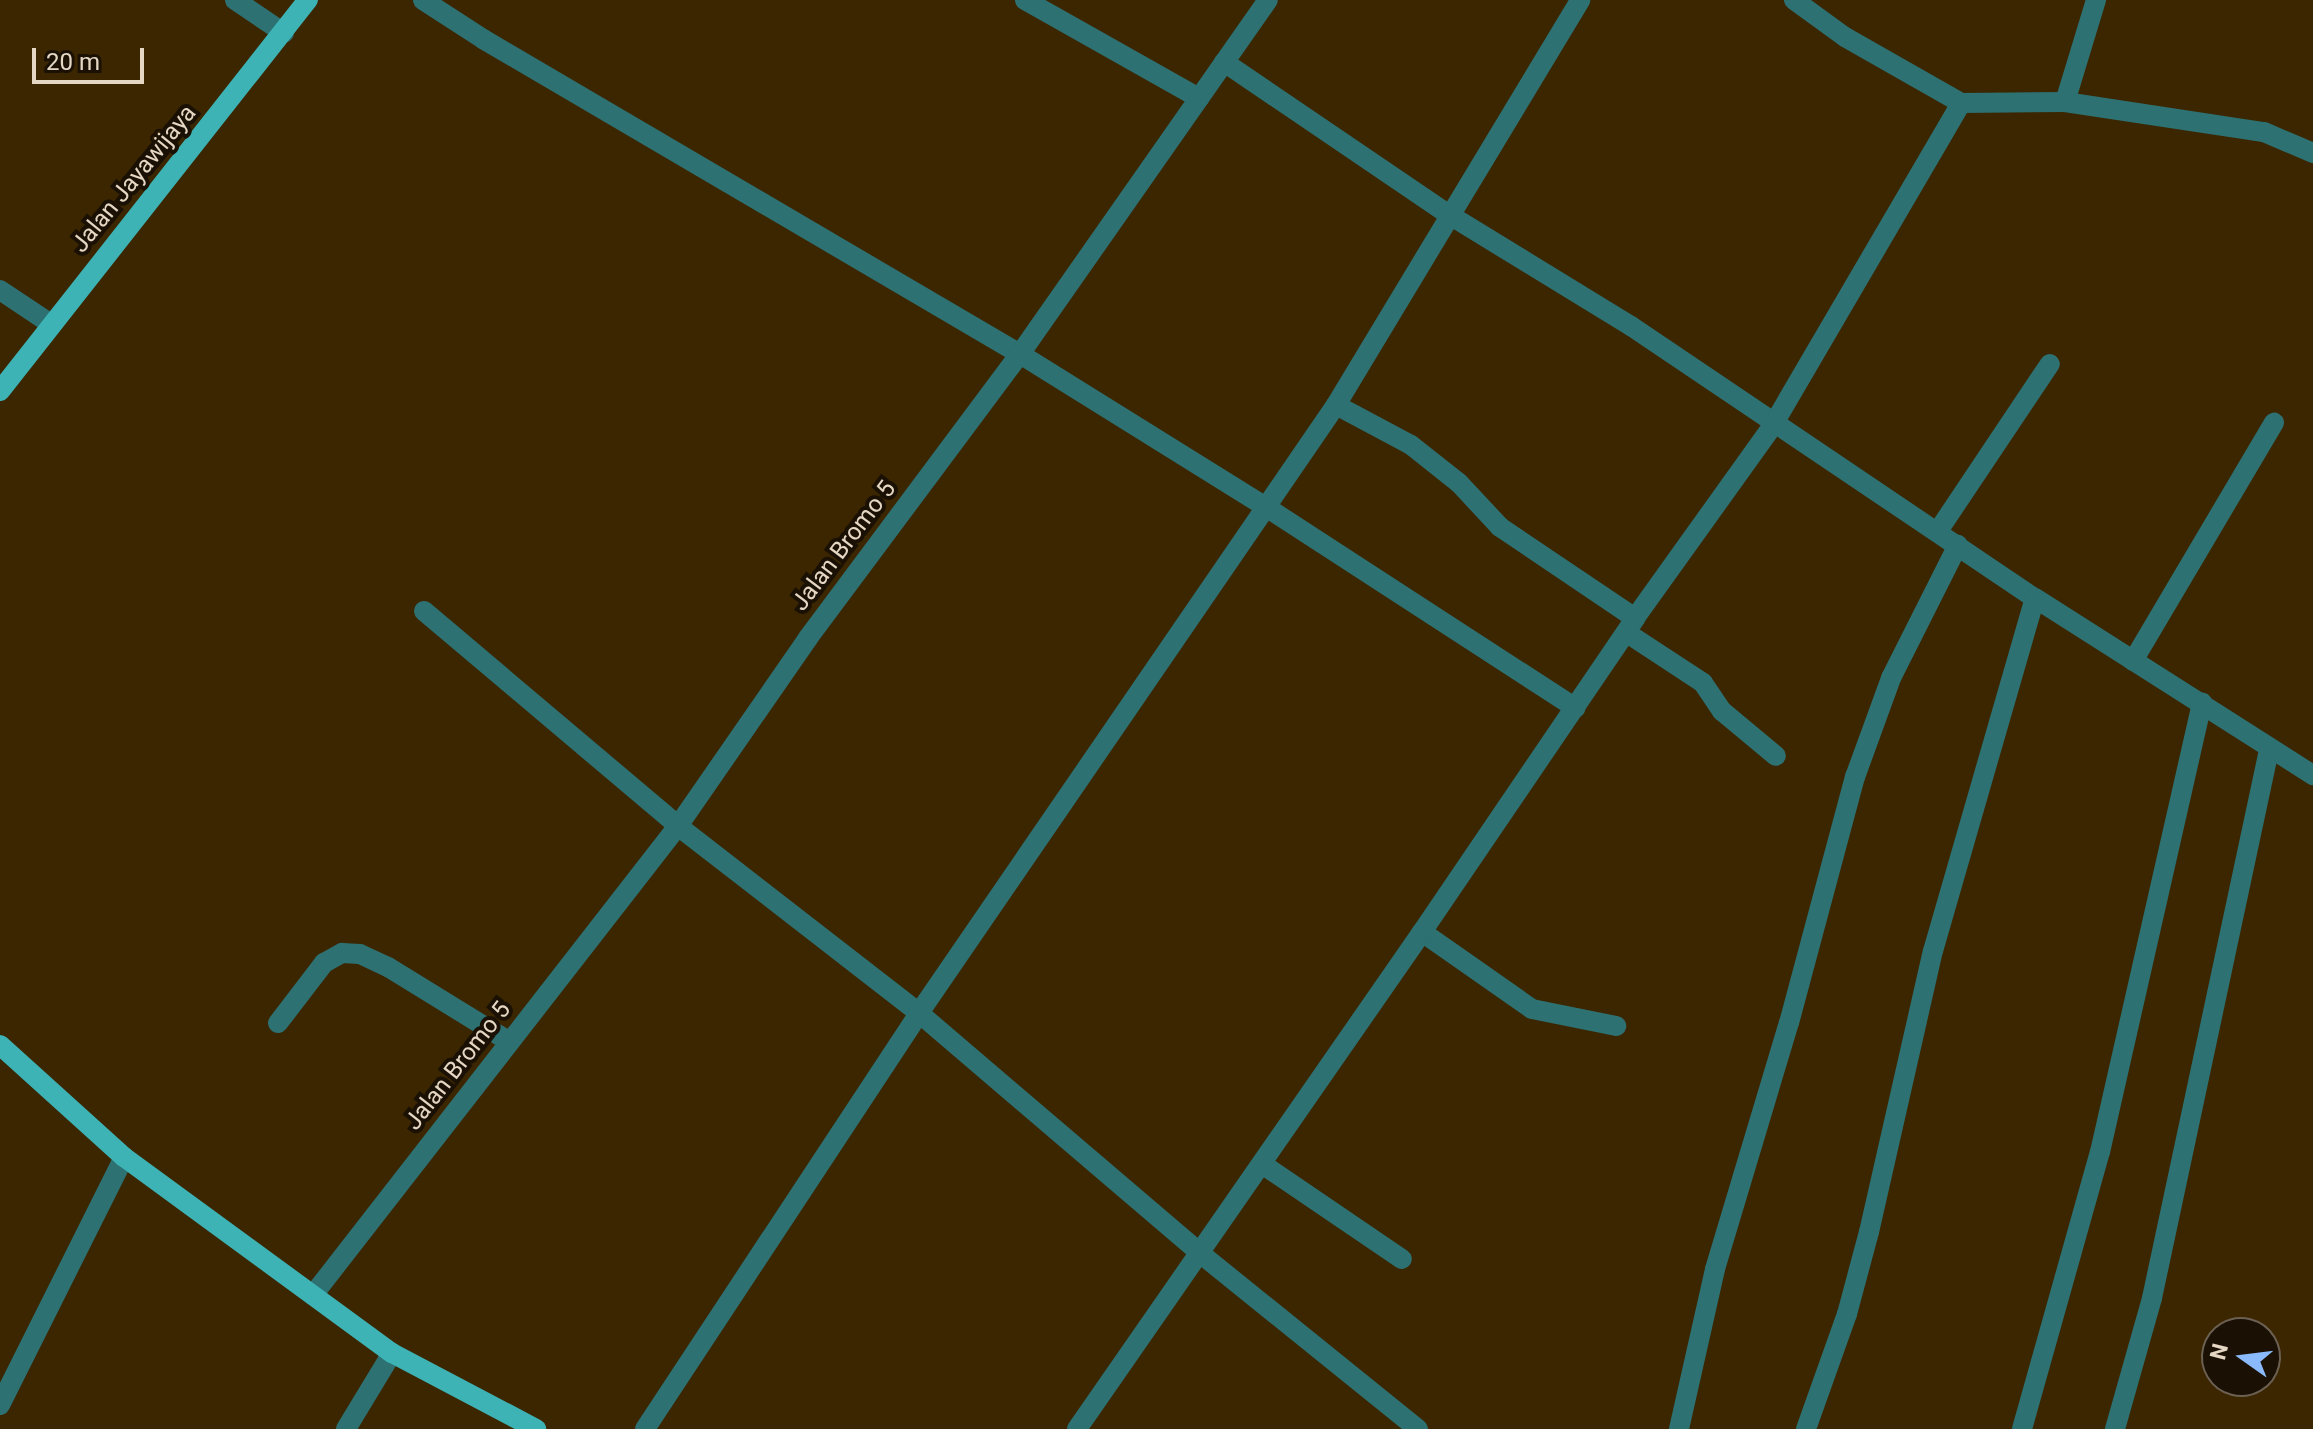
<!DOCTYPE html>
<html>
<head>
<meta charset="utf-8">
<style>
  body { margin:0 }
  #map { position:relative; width:2313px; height:1429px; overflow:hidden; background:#3b2600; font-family:Roboto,sans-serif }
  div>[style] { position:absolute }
  .minor>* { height:20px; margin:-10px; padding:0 10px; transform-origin:10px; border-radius:10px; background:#2d7172 }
  .major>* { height:20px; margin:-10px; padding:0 10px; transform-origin:10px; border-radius:10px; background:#3db3b5 }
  span { translate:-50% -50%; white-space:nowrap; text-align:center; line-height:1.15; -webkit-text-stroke:8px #1a1104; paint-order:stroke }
  .street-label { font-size:24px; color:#e5d7c4 }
  .north { position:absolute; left:2201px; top:1317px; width:80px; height:80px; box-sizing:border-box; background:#1a1104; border:2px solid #6b6051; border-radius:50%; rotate:284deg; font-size:22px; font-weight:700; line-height:32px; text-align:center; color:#e5d7c4 }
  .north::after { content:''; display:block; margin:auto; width:28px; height:36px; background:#8abafc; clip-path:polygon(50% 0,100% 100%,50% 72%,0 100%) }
  .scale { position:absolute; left:32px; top:48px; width:112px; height:36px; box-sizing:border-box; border:4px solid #e5d7c4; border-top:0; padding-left:10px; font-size:24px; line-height:28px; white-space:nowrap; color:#e5d7c4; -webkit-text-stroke:6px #1a1104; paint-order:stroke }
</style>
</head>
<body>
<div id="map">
  <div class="minor">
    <div style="left:235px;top:0;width:59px;rotate:34deg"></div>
    <div style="left:423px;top:0;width:72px;rotate:33deg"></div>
    <div style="left:483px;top:39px;width:623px;rotate:30.4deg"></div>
    <div style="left:1020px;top:354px;width:432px;rotate:-55deg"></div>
    <div style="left:1025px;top:0;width:200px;rotate:29.4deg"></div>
    <div style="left:1794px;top:0;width:63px;rotate:36deg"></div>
    <div style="left:1845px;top:37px;width:133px;rotate:29.6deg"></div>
    <div style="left:1961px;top:103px;width:104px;rotate:-0.6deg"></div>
    <div style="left:2065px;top:102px;width:201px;rotate:8.6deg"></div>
    <div style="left:2264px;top:132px;width:53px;rotate:23.2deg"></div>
    <div style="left:1224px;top:62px;width:271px;rotate:34.2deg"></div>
    <div style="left:1448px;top:214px;width:215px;rotate:31.5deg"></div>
    <div style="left:1631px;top:326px;width:487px;rotate:34deg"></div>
    <div style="left:2035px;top:598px;width:330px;rotate:32.5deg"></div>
    <div style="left:2065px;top:102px;width:107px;rotate:-73.1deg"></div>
    <div style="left:0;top:290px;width:61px;rotate:33.7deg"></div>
    <div style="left:1336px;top:405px;width:85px;rotate:28.1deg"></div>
    <div style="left:1411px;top:445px;width:61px;rotate:38.4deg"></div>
    <div style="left:1459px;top:483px;width:60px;rotate:47deg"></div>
    <div style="left:1500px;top:527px;width:163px;rotate:34deg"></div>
    <div style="left:1938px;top:531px;width:201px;rotate:-56.2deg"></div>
    <div style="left:424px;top:611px;width:333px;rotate:40.2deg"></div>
    <div style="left:678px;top:826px;width:305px;rotate:37.8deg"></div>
    <div style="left:919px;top:1013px;width:371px;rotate:40.5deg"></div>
    <div style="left:1201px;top:1254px;width:279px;rotate:38.9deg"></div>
    <div style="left:1627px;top:633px;width:91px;rotate:33.3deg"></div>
    <div style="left:1703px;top:683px;width:34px;rotate:56deg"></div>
    <div style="left:1722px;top:711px;width:70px;rotate:39.8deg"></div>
    <div style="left:2133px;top:661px;width:277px;rotate:-59.4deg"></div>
    <div style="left:1422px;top:932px;width:134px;rotate:35deg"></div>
    <div style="left:1532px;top:1009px;width:86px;rotate:11.4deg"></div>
    <div style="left:278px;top:1023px;width:76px;rotate:-52.5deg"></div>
    <div style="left:324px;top:963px;width:21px;rotate:-29deg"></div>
    <div style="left:342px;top:953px;width:18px;rotate:3deg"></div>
    <div style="left:360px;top:954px;width:31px;rotate:25deg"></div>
    <div style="left:388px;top:967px;width:143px;rotate:31.6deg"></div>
    <div style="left:1262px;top:1164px;width:169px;rotate:34.2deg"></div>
    <div style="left:313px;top:1295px;width:594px;rotate:-52.11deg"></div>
    <div style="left:678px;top:826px;width:229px;rotate:-55.3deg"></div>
    <div style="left:808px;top:638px;width:354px;rotate:-53.3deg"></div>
    <div style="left:1020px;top:354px;width:290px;rotate:31.9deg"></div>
    <div style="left:1266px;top:507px;width:369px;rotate:33deg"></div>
    <div style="left:0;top:1405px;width:277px;rotate:-63.4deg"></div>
    <div style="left:346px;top:1429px;width:89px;rotate:-58.8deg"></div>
    <div style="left:645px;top:1429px;width:498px;rotate:-56.6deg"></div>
    <div style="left:919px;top:1013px;width:737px;rotate:-55.56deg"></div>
    <div style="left:1336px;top:405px;width:473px;rotate:-58.9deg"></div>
    <div style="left:1077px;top:1429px;width:605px;rotate:-55.23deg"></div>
    <div style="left:1422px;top:932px;width:379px;rotate:-55.8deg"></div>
    <div style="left:1635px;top:618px;width:237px;rotate:-54.4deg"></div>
    <div style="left:1773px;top:425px;width:373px;rotate:-59.7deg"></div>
    <div style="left:1679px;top:1429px;width:164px;rotate:-77.3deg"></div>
    <div style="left:1715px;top:1269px;width:257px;rotate:-73.3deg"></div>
    <div style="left:1789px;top:1023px;width:255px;rotate:-75deg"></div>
    <div style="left:1855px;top:777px;width:105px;rotate:-70deg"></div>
    <div style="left:1891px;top:678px;width:149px;rotate:-63.3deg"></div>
    <div style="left:1806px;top:1429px;width:122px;rotate:-70.4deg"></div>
    <div style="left:1847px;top:1314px;width:85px;rotate:-75deg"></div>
    <div style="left:1869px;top:1232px;width:288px;rotate:-77.2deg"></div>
    <div style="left:1933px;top:951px;width:367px;rotate:-73.9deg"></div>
    <div style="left:2022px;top:1429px;width:288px;rotate:-74.3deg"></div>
    <div style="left:2100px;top:1152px;width:461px;rotate:-77.2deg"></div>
    <div style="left:2115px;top:1429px;width:136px;rotate:-74.2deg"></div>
    <div style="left:2152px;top:1298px;width:560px;rotate:-77.95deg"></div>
  </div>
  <div class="major">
    <div style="left:0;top:391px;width:498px;rotate:-51.8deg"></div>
    <div style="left:0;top:1045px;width:167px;rotate:42.1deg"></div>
    <div style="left:124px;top:1157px;width:332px;rotate:36.2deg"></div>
    <div style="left:392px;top:1353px;width:163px;rotate:27.8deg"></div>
  </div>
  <div class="street-label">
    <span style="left:134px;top:179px;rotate:-51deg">Jalan Jayawijaya</span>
    <span style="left:844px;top:546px;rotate:-53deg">Jalan Bromo 5</span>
    <span style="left:458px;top:1066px;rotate:-52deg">Jalan Bromo 5</span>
  </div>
  <div class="north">N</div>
  <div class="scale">20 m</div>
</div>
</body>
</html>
